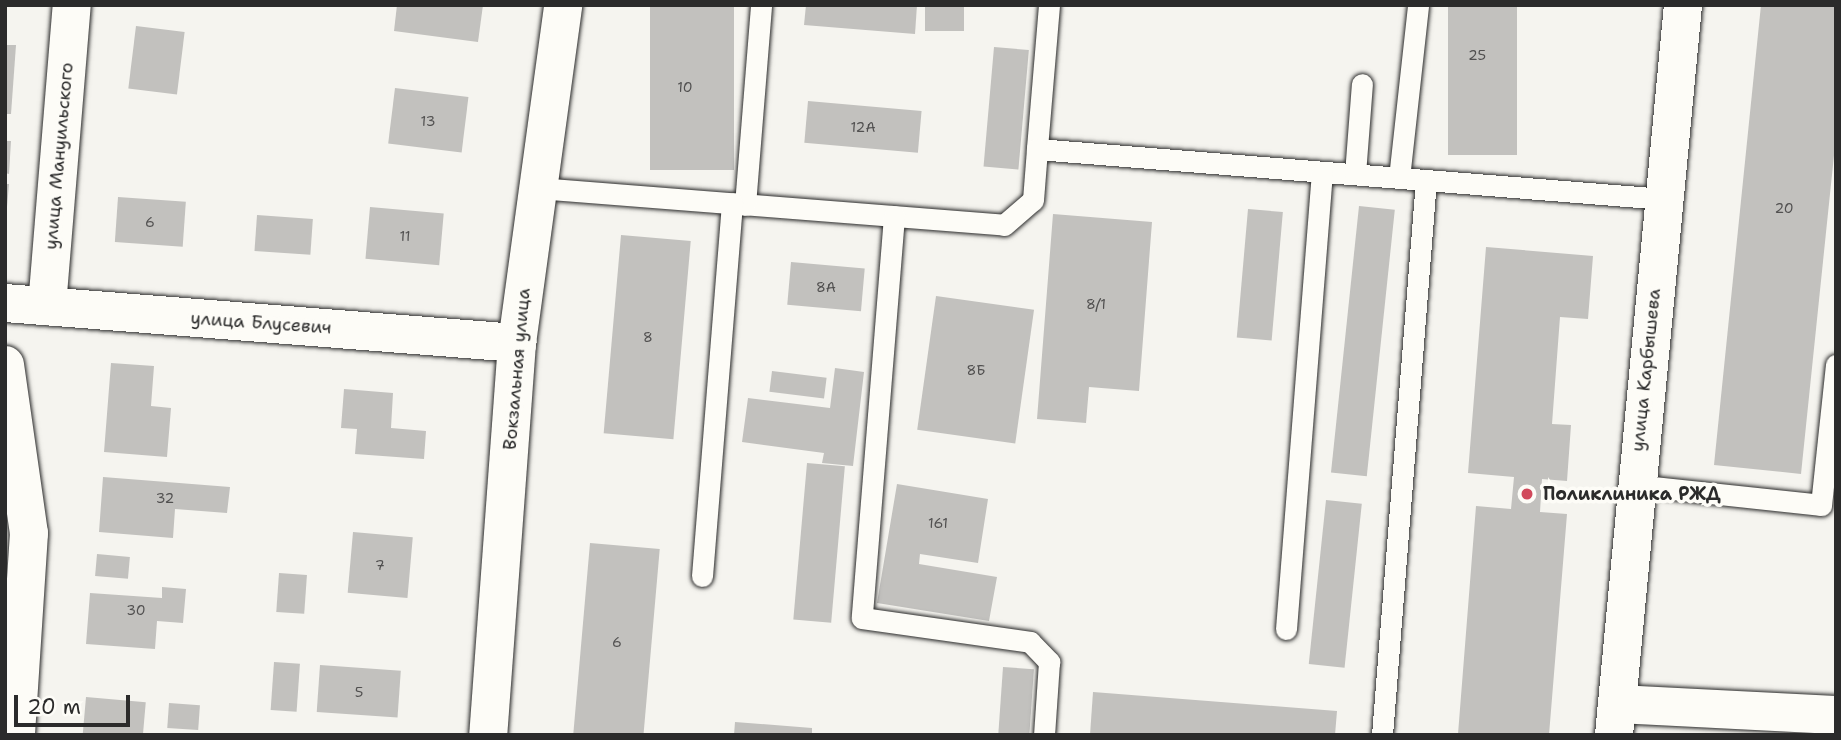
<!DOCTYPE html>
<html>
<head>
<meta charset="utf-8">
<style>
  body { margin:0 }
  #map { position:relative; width:1841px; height:740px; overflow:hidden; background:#f5f4ef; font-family:"Shantell Sans",sans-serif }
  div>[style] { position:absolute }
  .building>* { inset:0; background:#c2c1be; transform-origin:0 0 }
  .roads { filter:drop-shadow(0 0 2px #2b2b2b) drop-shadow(0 0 2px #2b2b2b) }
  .service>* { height:21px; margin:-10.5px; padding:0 10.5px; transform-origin:10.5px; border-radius:10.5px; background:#fdfcf7 }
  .minor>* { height:38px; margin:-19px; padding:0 19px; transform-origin:19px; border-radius:19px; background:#fdfcf7 }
  .tertiary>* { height:38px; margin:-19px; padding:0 19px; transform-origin:19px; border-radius:19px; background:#fdfcf7 }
  .secondary>* { height:38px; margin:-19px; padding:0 19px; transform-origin:19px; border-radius:19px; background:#fdfcf7 }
  .dots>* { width:19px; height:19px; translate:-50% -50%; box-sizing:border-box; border:4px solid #fdfcf7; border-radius:50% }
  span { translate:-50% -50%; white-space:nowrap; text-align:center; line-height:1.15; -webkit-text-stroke:7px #fdfcf7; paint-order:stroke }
  .number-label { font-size:14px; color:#515050 }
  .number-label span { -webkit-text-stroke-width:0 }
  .street-label { font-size:18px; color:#2b2b2b }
  .poi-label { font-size:18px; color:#2b2b2b; font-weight:700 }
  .left { translate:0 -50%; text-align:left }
  .frame { position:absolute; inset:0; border:7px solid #2b2b2b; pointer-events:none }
  .scale { position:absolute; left:14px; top:695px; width:116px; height:32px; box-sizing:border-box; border:4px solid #2b2b2b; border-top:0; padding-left:9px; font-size:21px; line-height:24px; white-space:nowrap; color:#2b2b2b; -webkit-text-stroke:5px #fdfcf7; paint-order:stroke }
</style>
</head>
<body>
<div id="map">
  <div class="building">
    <div style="clip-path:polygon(397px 5px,483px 5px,478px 42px,394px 31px)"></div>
    <div style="left:650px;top:5px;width:84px;height:165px"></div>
    <div style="clip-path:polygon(806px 5px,917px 5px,915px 34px,804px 25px)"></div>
    <div style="left:925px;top:5px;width:39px;height:26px"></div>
    <div style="left:1448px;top:5px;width:69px;height:150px"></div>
    <div style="clip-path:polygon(1761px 5px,1836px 5px,1836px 136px,1801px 474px,1714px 465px)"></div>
    <div style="left:136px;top:26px;width:49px;height:63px;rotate:7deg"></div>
    <div style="clip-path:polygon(5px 45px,16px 45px,11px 114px,5px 114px)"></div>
    <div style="left:994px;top:47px;width:35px;height:120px;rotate:5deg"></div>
    <div style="left:395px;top:88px;width:74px;height:56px;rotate:7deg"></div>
    <div style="left:808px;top:101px;width:114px;height:42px;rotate:5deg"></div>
    <div style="clip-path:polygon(5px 141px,11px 141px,9px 174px,5px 173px)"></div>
    <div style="clip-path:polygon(5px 184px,9px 184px,7px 207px,5px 207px)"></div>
    <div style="left:118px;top:197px;width:68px;height:45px;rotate:4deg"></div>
    <div style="left:1359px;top:206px;width:36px;height:268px;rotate:6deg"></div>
    <div style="left:370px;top:207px;width:74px;height:52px;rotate:5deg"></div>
    <div style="left:1248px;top:209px;width:35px;height:129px;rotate:5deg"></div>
    <div style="clip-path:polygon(1053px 214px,1152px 222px,1139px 391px,1089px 387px,1086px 423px,1037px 419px)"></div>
    <div style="left:257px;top:215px;width:56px;height:36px;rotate:4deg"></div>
    <div style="left:621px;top:235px;width:70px;height:199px;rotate:5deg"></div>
    <div style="clip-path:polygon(1486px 247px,1593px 256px,1588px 319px,1560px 317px,1552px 424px,1571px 425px,1567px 481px,1542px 479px,1540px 512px,1567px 514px,1549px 735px,1458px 734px,1476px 506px,1511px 509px,1514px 477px,1468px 473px)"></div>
    <div style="left:791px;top:262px;width:74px;height:43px;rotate:5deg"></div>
    <div style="left:936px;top:296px;width:99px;height:135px;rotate:8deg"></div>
    <div style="clip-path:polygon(111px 363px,154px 366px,151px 406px,171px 408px,167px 457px,104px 452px)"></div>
    <div style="clip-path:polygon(835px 368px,864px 372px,853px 466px,822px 463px,824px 453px,742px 442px,748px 398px,830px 408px)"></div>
    <div style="left:772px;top:371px;width:55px;height:21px;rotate:7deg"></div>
    <div style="clip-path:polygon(344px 389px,393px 393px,391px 428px,426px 431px,424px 459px,355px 454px,357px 429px,341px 428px)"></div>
    <div style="left:807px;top:463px;width:38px;height:157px;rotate:5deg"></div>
    <div style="clip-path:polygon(103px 477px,230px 487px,227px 513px,175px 509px,173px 538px,99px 532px)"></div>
    <div style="clip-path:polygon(897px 484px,988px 499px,978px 563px,920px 554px,919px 564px,997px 577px,989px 621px,877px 603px)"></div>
    <div style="left:1326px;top:500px;width:36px;height:165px;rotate:6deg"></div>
    <div style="left:353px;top:532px;width:60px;height:61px;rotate:5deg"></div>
    <div style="left:590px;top:543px;width:70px;height:193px;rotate:5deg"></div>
    <div style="left:97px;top:554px;width:33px;height:22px;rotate:5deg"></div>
    <div style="left:279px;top:573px;width:28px;height:39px;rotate:4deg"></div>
    <div style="clip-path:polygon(162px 587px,186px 589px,183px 623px,157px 621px,155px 649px,86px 644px,90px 593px,162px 598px)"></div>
    <div style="left:274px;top:662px;width:26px;height:48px;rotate:4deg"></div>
    <div style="left:320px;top:665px;width:81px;height:47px;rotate:4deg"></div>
    <div style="left:1003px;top:667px;width:31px;height:68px;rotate:4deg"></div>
    <div style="clip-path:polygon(1093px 692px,1337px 711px,1335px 735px,1090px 735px)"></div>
    <div style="left:86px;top:697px;width:60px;height:38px;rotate:5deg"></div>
    <div style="left:169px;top:703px;width:31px;height:25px;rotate:4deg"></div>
    <div style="clip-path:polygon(735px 722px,812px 728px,812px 735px,734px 735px)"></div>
  </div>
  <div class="roads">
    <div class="service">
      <div style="left:1049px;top:5px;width:144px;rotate:94.8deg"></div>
      <div style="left:1037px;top:149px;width:629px;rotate:4.56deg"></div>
      <div style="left:1355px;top:174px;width:90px;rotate:-85.6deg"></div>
      <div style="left:1399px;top:178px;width:174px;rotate:-83.7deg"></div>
      <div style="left:538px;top:188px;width:467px;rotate:4.5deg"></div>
      <div style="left:1004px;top:225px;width:38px;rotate:-41deg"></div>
      <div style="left:1033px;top:200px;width:51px;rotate:-85.5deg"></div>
      <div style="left:745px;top:205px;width:201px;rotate:-85.4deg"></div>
      <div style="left:894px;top:216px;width:403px;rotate:94.6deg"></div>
      <div style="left:862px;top:618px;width:170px;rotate:8.1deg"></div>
      <div style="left:1030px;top:642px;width:28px;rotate:46deg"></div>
      <div style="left:1049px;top:662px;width:73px;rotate:93.9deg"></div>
      <div style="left:1635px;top:485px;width:187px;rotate:6.1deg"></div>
      <div style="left:1821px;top:505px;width:141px;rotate:-83.9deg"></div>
      <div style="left:702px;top:576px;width:374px;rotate:-85.4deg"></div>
      <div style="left:1286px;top:629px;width:458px;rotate:-85.5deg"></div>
      <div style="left:1382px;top:735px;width:557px;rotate:-85.47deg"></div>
    </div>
    <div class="minor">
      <div style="left:47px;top:306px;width:302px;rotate:-85.3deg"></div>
      <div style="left:5px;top:365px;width:170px;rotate:81.9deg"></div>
      <div style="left:29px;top:533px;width:202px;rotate:93.7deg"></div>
      <div style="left:1617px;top:704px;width:219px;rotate:2.9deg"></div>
    </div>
    <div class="tertiary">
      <div style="left:517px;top:343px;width:341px;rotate:-82.2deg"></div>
      <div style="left:1614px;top:735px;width:733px;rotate:-84.6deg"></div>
    </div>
    <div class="secondary">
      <div style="left:5px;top:303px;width:514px;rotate:4.47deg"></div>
      <div style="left:517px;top:343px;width:393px;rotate:94.2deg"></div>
    </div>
  </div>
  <div class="dots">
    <div style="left:1527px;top:494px;background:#d1495b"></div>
  </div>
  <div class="number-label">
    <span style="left:1477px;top:55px">25</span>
    <span style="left:685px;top:87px">10</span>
    <span style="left:428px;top:121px">13</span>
    <span style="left:863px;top:127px">12А</span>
    <span style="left:1784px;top:208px">20</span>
    <span style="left:150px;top:222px">6</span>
    <span style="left:405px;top:236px">11</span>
    <span style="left:826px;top:287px">8А</span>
    <span style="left:1096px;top:304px">8/1</span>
    <span style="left:648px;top:337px">8</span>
    <span style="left:976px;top:370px">8Б</span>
    <span style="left:165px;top:498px">32</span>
    <span style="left:938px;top:523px">161</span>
    <span style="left:380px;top:565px">7</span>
    <span style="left:136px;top:610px">30</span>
    <span style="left:617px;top:642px">6</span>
    <span style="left:359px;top:692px">5</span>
  </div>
  <div class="street-label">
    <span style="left:59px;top:156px;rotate:-85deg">улица Мануильского</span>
    <span style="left:261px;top:323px;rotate:4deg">улица Блусевич</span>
    <span style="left:517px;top:369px;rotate:-85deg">Вокзальная улица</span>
    <span style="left:1646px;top:370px;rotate:-84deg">улица Карбышева</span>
  </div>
  <div class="poi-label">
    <span class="left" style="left:1543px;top:494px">Поликлиника РЖД</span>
  </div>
  <div class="frame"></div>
  <div class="scale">20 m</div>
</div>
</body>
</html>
